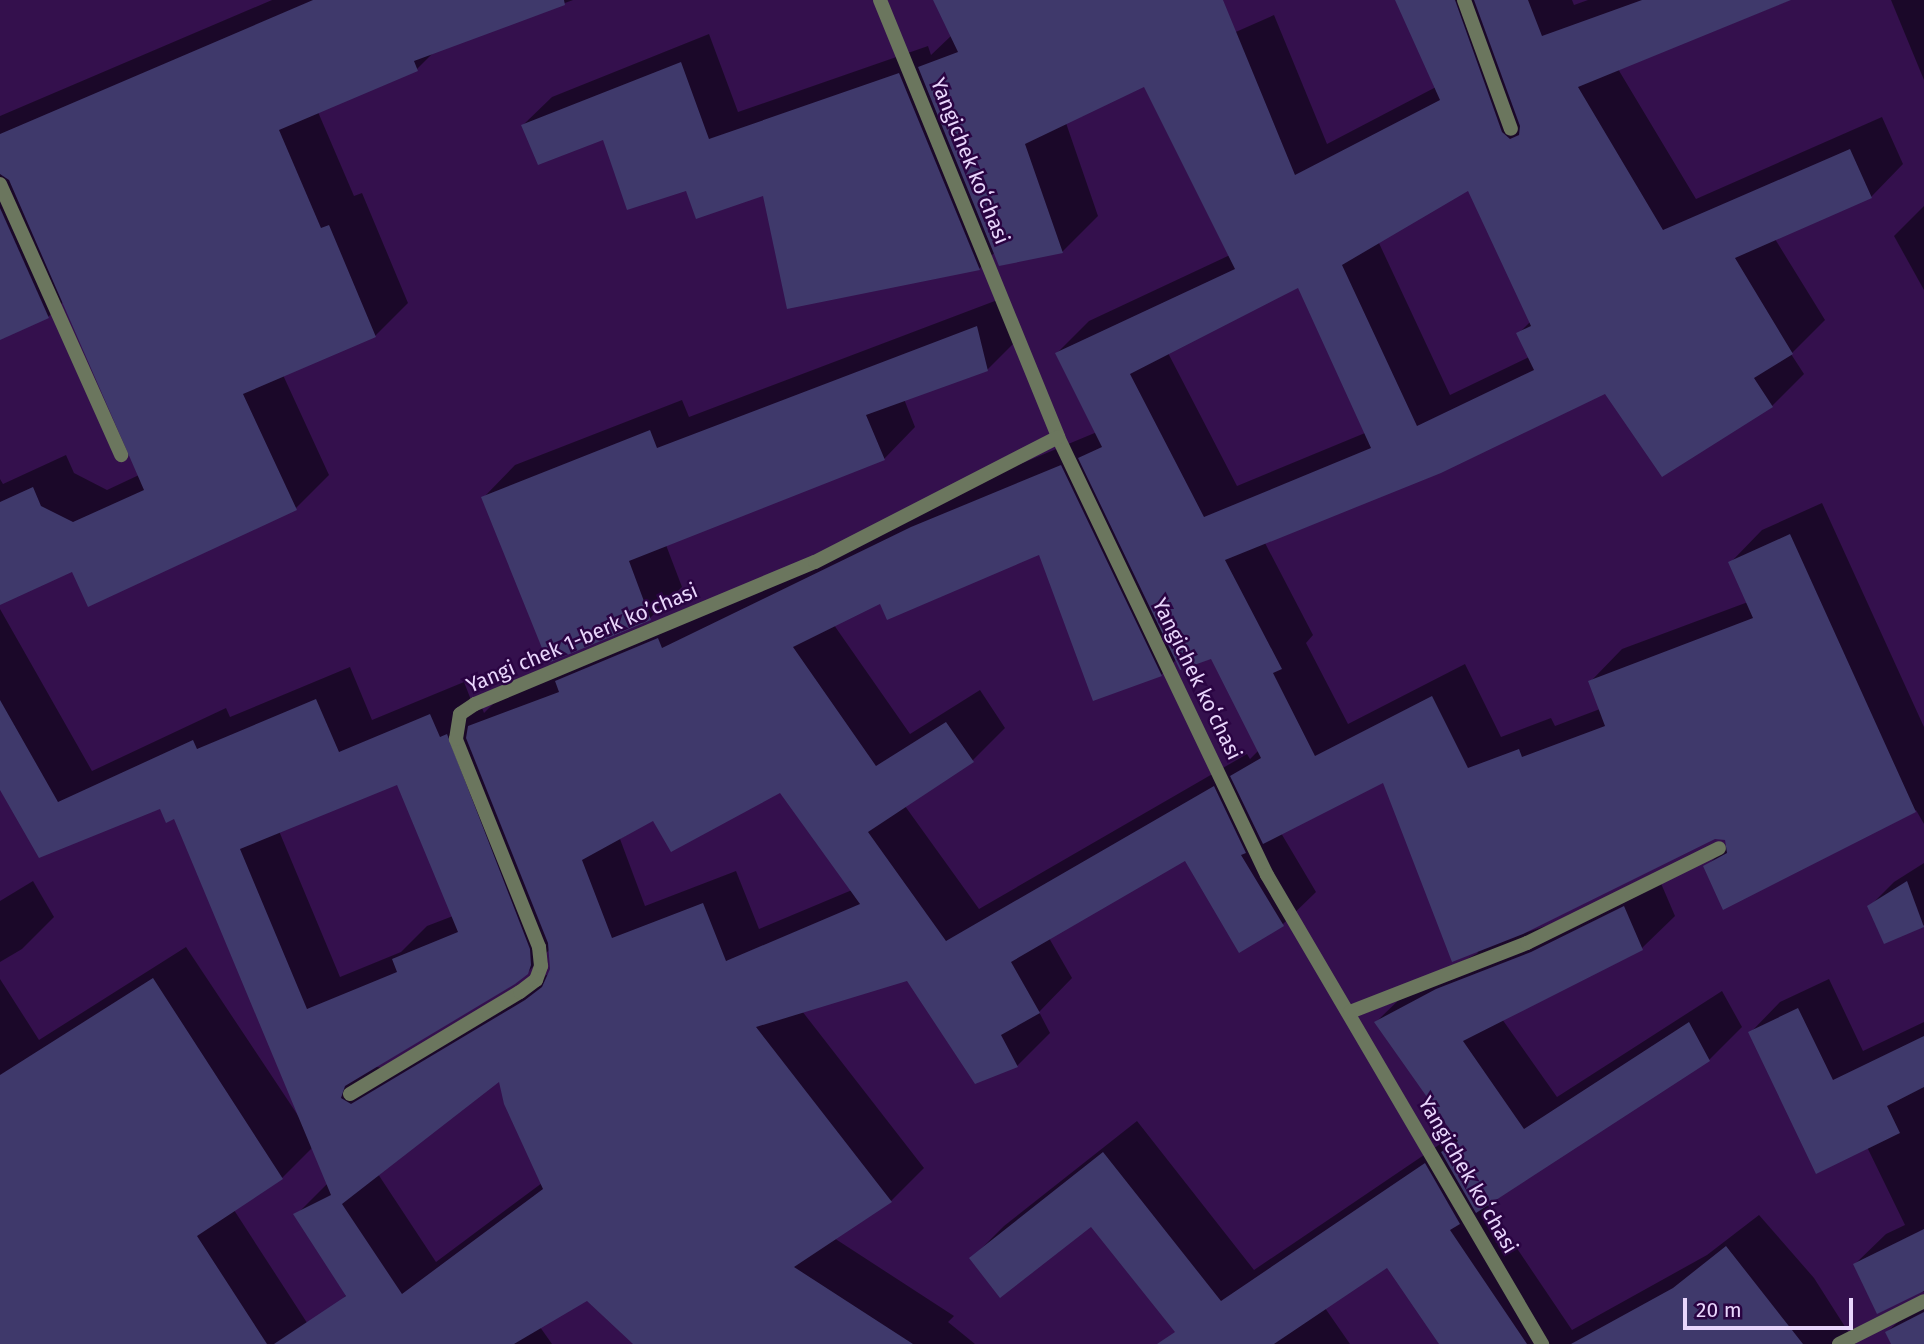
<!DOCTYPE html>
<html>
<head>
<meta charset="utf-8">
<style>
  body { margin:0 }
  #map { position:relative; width:1924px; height:1344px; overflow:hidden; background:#34104d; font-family:"Fira Sans",sans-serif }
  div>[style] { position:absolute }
  .shadow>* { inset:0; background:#0007 }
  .building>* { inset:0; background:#3f396b }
  .street>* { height:14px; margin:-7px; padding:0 7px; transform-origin:7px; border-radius:7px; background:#6b765e }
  span { translate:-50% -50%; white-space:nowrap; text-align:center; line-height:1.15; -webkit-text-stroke:5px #2a0442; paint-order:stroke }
  .street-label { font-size:21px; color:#e9d6fc }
  .scale { position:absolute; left:1683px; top:1298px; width:170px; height:32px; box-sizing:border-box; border:4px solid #e9d6fc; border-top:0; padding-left:9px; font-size:21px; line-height:24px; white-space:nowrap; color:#e9d6fc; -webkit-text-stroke:5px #2a0442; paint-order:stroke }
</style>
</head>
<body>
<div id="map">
  <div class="shadow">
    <div style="clip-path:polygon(272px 0,573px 0,435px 51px,417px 69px,318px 112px,354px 196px,362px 193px,408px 303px,375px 336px,283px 375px,329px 475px,296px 508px,89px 604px,73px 569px,0 603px,0 479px,3px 484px,66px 455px,74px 473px,107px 490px,139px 475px,63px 302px,48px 317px,0 338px,0 116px)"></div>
    <div style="clip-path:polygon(948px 0,1181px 0,1066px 123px,1098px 216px,1062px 252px,995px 252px,979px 269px,604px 138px,523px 125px,552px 97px,709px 34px,738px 112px,928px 46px,931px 55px,952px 35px)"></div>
    <div style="clip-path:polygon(evenodd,1397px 0,1572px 0,1574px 5px,1588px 0,1790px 0,1618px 69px,1696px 199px,1882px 117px,1903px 164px,1871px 197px,1775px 239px,1825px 320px,1791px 354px,1804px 374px,1772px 406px,1606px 392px,1265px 543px,1313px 635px,1306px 643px,1348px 724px,1465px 664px,1501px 737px,1551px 718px,1555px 726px,1600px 709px,1590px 682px,1622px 649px,1748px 602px,1730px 563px,1762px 530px,1822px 503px,1924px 727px,1924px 824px,1916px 810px,1724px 907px,1706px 867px,1728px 845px,1726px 839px,1715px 837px,1515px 936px,1565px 920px,1657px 874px,1675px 916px,1642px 948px,1502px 1019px,1557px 1097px,1722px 991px,1742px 1027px,1709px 1060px,1487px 1204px,1572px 1330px,1707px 1255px,1759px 1215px,1814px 1278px,1856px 1344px,1441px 1344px,1388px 1265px,1325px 1308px,1350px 1344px,1188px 1344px,1091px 1224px,971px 1259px,1004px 1226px,1137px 1121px,1254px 1270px,1455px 1134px,1376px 1022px,1409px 990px,1478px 953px,1384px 780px,1281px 833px,1316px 892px,1282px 925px,1185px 858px,1049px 938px,1072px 978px,1039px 1012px,1050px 1033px,1017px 1066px,975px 1082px,907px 979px,802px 1011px,924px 1168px,891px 1201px,834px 1238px,954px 1316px,948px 1322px,975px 1344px,636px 1344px,587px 1299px,540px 1327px,552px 1344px,368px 1344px,340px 1302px,347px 1294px,296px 1215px,328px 1183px,313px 1147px,282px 1178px,234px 1210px,313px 1332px,302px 1344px,0 1344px,0 979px,39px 1040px,186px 947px,303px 1123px,175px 817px,161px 807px,40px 856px,0 787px,0 609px,92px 771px,226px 708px,230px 717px,350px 667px,372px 720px,464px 682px,473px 705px,480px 702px,484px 713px,503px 694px,695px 616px,946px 495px,1097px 432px,1057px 353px,1089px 321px,1230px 255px,1179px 57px,1274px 15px,1327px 144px,1436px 87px,1397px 0,1469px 188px,1531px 321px,1518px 334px,1529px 357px,1450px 395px,1378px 241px,1469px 188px,1397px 0,1299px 286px,1365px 433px,1237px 486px,1168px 353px,1299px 286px,1397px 0,1040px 553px,1161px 675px,1177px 659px,1211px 657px,1259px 750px,1250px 759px,1247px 754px,979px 909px,905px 806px,972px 761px,1005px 728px,980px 690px,910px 734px,834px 625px,881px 601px,1040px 553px,1397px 0,398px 782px,453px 916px,427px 926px,401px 952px,340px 977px,279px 831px,398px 782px,1397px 0,780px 791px,852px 890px,759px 929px,736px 871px,645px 906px,620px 839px,653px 819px,780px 791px,1397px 0,550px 949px,550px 973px,389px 1070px,374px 1066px,527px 973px,550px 949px,1397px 0,500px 1079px,542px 1183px,436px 1262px,378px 1174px,500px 1079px)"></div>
    <div style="clip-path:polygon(1891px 0,1924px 0,1924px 80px)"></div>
    <div style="clip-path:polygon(1924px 206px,1924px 290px,1894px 236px)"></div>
    <div style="clip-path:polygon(1008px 296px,1019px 338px,988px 369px,904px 399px,915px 427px,884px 459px,666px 545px,682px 587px,650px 618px,484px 497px,515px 465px,682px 400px,689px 417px)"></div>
    <div style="clip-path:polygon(1924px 863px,1924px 925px,1885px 942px,1869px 907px,1894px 882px)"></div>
    <div style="clip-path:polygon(33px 881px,54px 917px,22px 949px,0 962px,0 901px)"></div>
    <div style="clip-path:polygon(1829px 979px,1863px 1051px,1924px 1022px,1924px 1292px,1855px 1264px,1886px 1234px,1905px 1225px,1867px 1147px,1750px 1033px,1780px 1002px)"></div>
    <div style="clip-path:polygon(1924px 1298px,1924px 1344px,1893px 1344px,1887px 1332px)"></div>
  </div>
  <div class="building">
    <div style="clip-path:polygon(313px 0,564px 0,565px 5px,414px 61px,418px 71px,279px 130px,321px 228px,329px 225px,376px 337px,243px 394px,297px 510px,88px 607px,72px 572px,0 605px,0 502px,33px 487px,41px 506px,73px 522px,144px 490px,9px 180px,0 174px,0 134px)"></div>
    <div style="clip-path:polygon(evenodd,933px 0,1223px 0,1295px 175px,1440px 100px,1395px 0,1455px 0,1502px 132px,1510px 139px,1519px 135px,1520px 126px,1474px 0,1528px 0,1542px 36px,1642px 0,1791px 0,1578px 87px,1663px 230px,1850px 149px,1872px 198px,1735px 258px,1793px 354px,1754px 378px,1773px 407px,1662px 477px,1605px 394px,1441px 473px,1225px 560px,1282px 669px,1273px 673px,1315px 756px,1432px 696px,1468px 768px,1519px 749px,1522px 757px,1605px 726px,1588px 681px,1753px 618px,1728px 562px,1790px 534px,1916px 812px,1723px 910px,1703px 866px,1727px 853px,1725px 840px,1715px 839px,1523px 934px,1452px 962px,1383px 783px,1263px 844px,1230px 776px,1261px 758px,1211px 659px,1180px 670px,1078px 458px,1102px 447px,1055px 353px,1235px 269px,1144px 87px,1025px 144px,1063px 253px,999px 266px,918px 67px,958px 52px,933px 0,1468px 191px,1531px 326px,1516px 333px,1534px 370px,1417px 426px,1342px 265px,1468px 191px,933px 0,1298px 288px,1371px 448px,1204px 517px,1130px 374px,1298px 288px)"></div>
    <div style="clip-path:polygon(681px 62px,709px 139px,899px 73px,980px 270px,787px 309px,763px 196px,696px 219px,686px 191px,627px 210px,603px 140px,538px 165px,521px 125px)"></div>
    <div style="clip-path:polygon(0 208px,49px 318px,0 340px)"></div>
    <div style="clip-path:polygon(977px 326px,988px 371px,866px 415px,885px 460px,629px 561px,651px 620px,548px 663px,481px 497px,650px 430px,657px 448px)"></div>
    <div style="clip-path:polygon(evenodd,1061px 465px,1162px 676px,1093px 701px,1039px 555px,887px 620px,880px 604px,793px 647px,876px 766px,946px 722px,974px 762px,868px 832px,946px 941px,1214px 786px,1246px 853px,1241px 855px,1284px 926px,1239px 953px,1185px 861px,1011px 962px,1040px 1013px,1001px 1035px,1018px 1067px,975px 1084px,907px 981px,756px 1027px,892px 1202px,794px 1267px,913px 1344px,633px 1344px,587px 1301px,514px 1344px,274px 1344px,346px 1296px,293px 1214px,331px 1195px,174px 819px,166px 823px,160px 809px,39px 858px,0 790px,0 700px,58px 802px,193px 740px,197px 749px,316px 699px,339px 752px,430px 714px,440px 737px,447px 734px,530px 949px,531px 965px,528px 974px,515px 984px,345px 1086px,341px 1098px,351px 1104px,525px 1000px,542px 987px,550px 969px,548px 943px,466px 738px,468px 726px,559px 692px,555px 681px,658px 638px,662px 648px,911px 527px,1061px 465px,397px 785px,458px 932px,392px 959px,397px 972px,307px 1009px,240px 849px,397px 785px,1061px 465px,780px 793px,860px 904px,726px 961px,703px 903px,612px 938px,582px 860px,653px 821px,671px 852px,780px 793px,1061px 465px,499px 1082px,504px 1104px,543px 1189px,402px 1294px,342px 1204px,499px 1082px)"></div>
    <div style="clip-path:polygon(1907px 881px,1924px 927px,1884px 944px,1867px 906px)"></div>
    <div style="clip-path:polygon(1624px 906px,1643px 950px,1463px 1041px,1524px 1129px,1689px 1022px,1710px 1061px,1476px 1213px,1441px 1152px,1458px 1141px,1374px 1022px,1436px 989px,1531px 952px)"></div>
    <div style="clip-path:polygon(153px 978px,283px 1179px,197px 1236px,267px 1344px,0 1344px,0 1075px)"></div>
    <div style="clip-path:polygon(1798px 1008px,1833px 1080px,1924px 1036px,1924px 1087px,1887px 1106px,1900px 1133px,1816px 1174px,1748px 1032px)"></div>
    <div style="clip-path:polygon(1103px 1152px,1221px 1301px,1425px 1163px,1460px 1224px,1450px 1230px,1527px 1344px,1439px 1344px,1387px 1268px,1274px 1344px,1157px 1344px,1175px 1332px,1091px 1227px,1000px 1298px,969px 1258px)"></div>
    <div style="clip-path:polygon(1924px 1229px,1924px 1291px,1877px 1314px,1853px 1264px)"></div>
    <div style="clip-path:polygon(1726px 1246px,1803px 1344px,1571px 1344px,1673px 1288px)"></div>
    <div style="clip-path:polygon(1924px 1312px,1924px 1344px,1891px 1344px,1885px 1332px)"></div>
  </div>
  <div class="street">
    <div style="left:880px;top:0;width:472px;rotate:67.8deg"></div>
    <div style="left:1058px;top:437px;width:485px;rotate:64.5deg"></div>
    <div style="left:1267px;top:875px;width:544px;rotate:59.61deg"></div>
    <div style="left:1464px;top:0;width:137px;rotate:70deg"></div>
    <div style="left:0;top:184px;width:297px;rotate:65.9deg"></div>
    <div style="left:1350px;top:1012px;width:190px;rotate:-21.3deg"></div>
    <div style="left:1527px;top:943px;width:214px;rotate:-26.3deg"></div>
    <div style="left:350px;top:1094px;width:198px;rotate:-31deg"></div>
    <div style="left:520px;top:992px;width:20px;rotate:-37deg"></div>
    <div style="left:536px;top:980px;width:15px;rotate:-70deg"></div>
    <div style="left:541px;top:966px;width:19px;rotate:-96deg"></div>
    <div style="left:539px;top:947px;width:224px;rotate:-111.8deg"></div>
    <div style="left:456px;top:739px;width:25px;rotate:-81deg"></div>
    <div style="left:460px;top:714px;width:18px;rotate:-34deg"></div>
    <div style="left:475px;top:704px;width:368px;rotate:-22.7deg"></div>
    <div style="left:815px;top:562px;width:273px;rotate:-27.2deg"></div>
    <div style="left:1839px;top:1344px;width:95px;rotate:-26.8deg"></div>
  </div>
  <div class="street-label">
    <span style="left:970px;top:161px;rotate:68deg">Yangichek koʻchasi</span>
    <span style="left:582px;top:638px;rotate:-23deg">Yangi chek 1-berk koʼchasi</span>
    <span style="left:1197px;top:679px;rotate:64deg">Yangichek koʻchasi</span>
    <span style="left:1468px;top:1175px;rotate:60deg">Yangichek koʻchasi</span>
  </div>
  <div class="scale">20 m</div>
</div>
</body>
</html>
